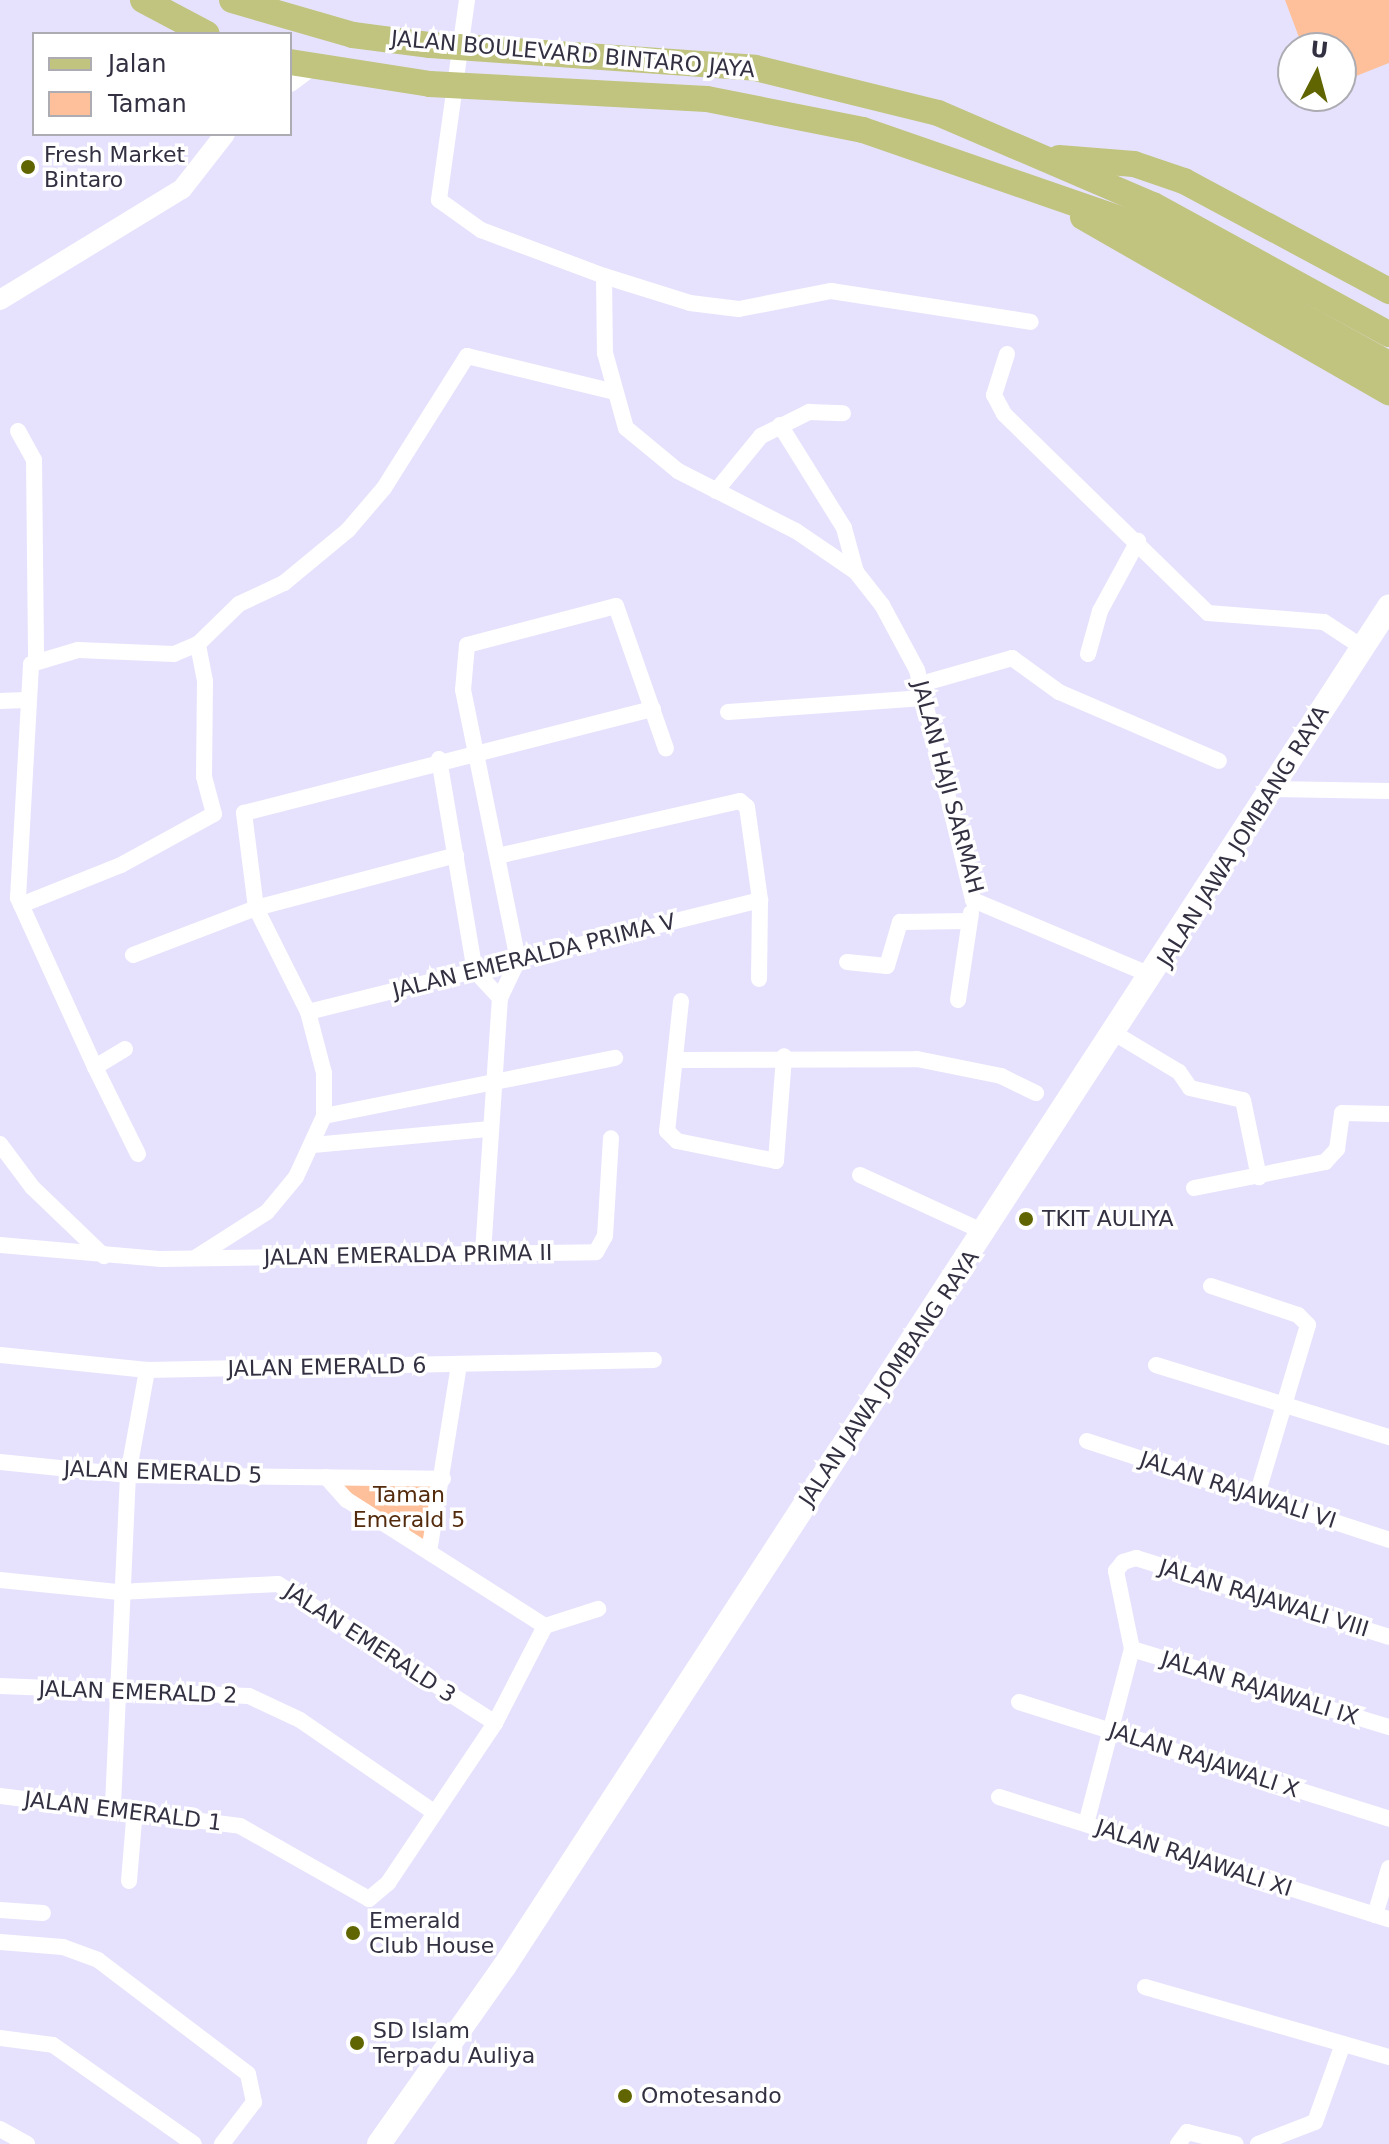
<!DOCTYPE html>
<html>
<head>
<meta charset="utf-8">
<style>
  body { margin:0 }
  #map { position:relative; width:1389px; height:2144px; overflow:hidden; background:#e6e2fd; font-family:"DejaVu Sans",sans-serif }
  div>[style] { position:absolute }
  .green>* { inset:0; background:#fec09a }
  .minor>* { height:16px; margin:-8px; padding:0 8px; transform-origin:8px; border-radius:8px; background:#fff }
  .tertiary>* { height:20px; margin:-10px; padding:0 10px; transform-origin:10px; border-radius:10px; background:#fff }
  .secondary>* { height:24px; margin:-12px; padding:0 12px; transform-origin:12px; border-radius:12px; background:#fff }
  .primary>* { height:26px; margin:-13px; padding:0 13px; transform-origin:13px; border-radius:13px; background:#c0c47e }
  .dots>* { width:22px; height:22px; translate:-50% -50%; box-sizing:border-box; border:4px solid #fff; border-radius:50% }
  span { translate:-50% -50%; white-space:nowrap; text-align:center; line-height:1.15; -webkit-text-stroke:7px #fff; paint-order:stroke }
  .street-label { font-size:22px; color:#333042 }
  .poi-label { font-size:22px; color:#333042 }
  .left { translate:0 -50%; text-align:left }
  .park-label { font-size:22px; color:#532a0c }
  .legend { position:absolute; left:32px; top:32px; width:260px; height:104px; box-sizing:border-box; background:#fff; border:2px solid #adacb3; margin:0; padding:10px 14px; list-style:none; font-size:24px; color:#333042 }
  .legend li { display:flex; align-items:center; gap:16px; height:40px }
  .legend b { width:40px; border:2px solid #adacb3 }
  .north { position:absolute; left:1277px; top:32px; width:80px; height:80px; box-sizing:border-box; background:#fff; border:2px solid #adacb3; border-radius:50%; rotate:6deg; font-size:22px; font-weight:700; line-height:32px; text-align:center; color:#333042 }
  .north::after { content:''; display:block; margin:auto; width:28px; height:36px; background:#616501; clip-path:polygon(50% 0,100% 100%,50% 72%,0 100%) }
</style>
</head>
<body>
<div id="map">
  <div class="green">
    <div style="clip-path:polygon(1285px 0,1389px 0,1389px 63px,1341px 82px,1341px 48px,1303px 48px)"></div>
    <div style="clip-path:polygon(326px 1477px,443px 1479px,429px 1552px)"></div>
  </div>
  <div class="minor">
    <div style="left:467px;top:0;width:202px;rotate:98deg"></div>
    <div style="left:439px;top:200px;width:52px;rotate:35.5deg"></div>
    <div style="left:481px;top:230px;width:131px;rotate:20.5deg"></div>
    <div style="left:604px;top:276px;width:77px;rotate:89.3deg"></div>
    <div style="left:605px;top:353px;width:78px;rotate:74.4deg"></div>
    <div style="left:626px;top:428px;width:67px;rotate:39.6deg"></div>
    <div style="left:678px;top:471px;width:132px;rotate:27deg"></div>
    <div style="left:796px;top:531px;width:73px;rotate:34.3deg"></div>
    <div style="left:856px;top:572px;width:42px;rotate:51.8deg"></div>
    <div style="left:882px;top:605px;width:74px;rotate:61.7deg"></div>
    <div style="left:917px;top:670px;width:237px;rotate:76.3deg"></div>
    <div style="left:973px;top:900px;width:195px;rotate:22.9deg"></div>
    <div style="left:604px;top:276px;width:90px;rotate:17.4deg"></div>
    <div style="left:690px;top:303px;width:49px;rotate:7deg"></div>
    <div style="left:739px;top:309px;width:94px;rotate:-11.1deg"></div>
    <div style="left:831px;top:291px;width:202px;rotate:8.8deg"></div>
    <div style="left:1007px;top:354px;width:43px;rotate:107.6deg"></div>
    <div style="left:994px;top:395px;width:21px;rotate:62deg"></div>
    <div style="left:1004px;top:414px;width:285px;rotate:44.3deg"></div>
    <div style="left:1208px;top:613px;width:116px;rotate:4.4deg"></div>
    <div style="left:1324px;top:622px;width:45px;rotate:33.3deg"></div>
    <div style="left:780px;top:425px;width:121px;rotate:58.1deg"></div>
    <div style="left:844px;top:528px;width:46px;rotate:74.7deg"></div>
    <div style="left:18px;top:431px;width:33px;rotate:61deg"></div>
    <div style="left:34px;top:460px;width:199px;rotate:89.4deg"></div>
    <div style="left:716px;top:491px;width:71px;rotate:-50.7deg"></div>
    <div style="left:761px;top:436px;width:54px;rotate:-26.6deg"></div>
    <div style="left:809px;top:412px;width:34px;rotate:2deg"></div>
    <div style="left:1088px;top:654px;width:45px;rotate:-74.4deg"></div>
    <div style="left:1100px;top:611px;width:80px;rotate:-61.5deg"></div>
    <div style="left:921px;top:684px;width:95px;rotate:-15.9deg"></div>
    <div style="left:1012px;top:658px;width:58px;rotate:35.9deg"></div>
    <div style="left:1059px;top:692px;width:174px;rotate:23.3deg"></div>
    <div style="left:0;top:701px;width:26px;rotate:-2deg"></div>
    <div style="left:728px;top:712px;width:196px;rotate:-4.1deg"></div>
    <div style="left:439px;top:759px;width:215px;rotate:80.4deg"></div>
    <div style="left:475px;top:971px;width:37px;rotate:47deg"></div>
    <div style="left:1273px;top:789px;width:116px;rotate:1deg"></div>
    <div style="left:502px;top:855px;width:244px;rotate:-12.8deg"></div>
    <div style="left:740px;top:801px;width:9px;rotate:41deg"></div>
    <div style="left:747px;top:807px;width:94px;rotate:82deg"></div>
    <div style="left:760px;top:900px;width:79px;rotate:90.7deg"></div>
    <div style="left:21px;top:905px;width:108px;rotate:-21.8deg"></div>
    <div style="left:121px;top:865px;width:106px;rotate:-28.7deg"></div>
    <div style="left:214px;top:814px;width:39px;rotate:-105deg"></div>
    <div style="left:204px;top:776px;width:95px;rotate:-89.4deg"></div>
    <div style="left:205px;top:681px;width:38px;rotate:-101deg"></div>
    <div style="left:133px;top:955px;width:132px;rotate:-20.9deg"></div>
    <div style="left:256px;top:908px;width:207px;rotate:-14.8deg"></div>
    <div style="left:847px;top:962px;width:40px;rotate:5.7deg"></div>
    <div style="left:887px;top:966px;width:46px;rotate:-73.5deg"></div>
    <div style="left:900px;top:922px;width:69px;rotate:-0.8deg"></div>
    <div style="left:958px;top:1000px;width:88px;rotate:-81.5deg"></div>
    <div style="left:681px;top:1001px;width:131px;rotate:96.1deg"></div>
    <div style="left:667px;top:1131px;width:14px;rotate:45deg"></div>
    <div style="left:677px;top:1141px;width:101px;rotate:11.4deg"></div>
    <div style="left:776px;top:1161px;width:105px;rotate:-85.6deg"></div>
    <div style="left:308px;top:1012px;width:466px;rotate:-13.9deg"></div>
    <div style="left:1114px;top:1033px;width:76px;rotate:31deg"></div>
    <div style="left:1179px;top:1072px;width:19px;rotate:55deg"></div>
    <div style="left:1190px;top:1088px;width:54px;rotate:12.8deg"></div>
    <div style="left:1243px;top:1100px;width:79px;rotate:78.3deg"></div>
    <div style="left:125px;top:1049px;width:35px;rotate:149deg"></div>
    <div style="left:95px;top:1067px;width:97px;rotate:63.7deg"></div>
    <div style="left:675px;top:1060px;width:242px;rotate:-0.2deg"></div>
    <div style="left:917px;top:1059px;width:86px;rotate:11.4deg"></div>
    <div style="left:1001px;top:1076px;width:39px;rotate:26deg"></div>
    <div style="left:95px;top:1067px;width:186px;rotate:-114.5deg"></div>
    <div style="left:18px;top:898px;width:234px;rotate:-86.8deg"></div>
    <div style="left:31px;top:664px;width:49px;rotate:-16.6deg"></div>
    <div style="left:78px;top:650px;width:96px;rotate:2.4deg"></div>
    <div style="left:174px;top:654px;width:26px;rotate:-23deg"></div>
    <div style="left:198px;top:644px;width:57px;rotate:-44.3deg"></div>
    <div style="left:239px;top:604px;width:50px;rotate:-25deg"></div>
    <div style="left:284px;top:583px;width:83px;rotate:-39.6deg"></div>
    <div style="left:348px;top:530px;width:55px;rotate:-49.4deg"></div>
    <div style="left:384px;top:488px;width:156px;rotate:-57.8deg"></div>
    <div style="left:467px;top:356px;width:148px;rotate:13.7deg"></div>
    <div style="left:324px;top:1116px;width:297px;rotate:-11.3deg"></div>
    <div style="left:0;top:1144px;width:54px;rotate:53.3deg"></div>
    <div style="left:32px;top:1187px;width:100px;rotate:43.8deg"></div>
    <div style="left:313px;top:1145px;width:178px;rotate:-5.2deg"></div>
    <div style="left:860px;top:1175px;width:139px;rotate:24.7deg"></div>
    <div style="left:1194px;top:1188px;width:134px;rotate:-11.2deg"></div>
    <div style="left:1325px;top:1162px;width:18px;rotate:-47deg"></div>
    <div style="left:1337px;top:1149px;width:36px;rotate:-82deg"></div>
    <div style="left:1342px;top:1113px;width:47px;rotate:1.2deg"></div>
    <div style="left:0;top:1245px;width:162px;rotate:5deg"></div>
    <div style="left:161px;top:1259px;width:435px;rotate:-0.9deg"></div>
    <div style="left:596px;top:1252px;width:18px;rotate:-61deg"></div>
    <div style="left:605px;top:1236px;width:98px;rotate:-86.5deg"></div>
    <div style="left:483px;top:1253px;width:256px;rotate:-86.2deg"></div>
    <div style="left:500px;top:998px;width:42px;rotate:-64.7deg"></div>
    <div style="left:518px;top:960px;width:276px;rotate:-101.5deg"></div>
    <div style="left:463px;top:690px;width:45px;rotate:-84.9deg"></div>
    <div style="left:467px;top:645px;width:154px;rotate:-14.7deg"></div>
    <div style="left:616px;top:606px;width:151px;rotate:70.7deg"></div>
    <div style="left:195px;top:1258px;width:85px;rotate:-32.6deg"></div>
    <div style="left:267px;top:1212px;width:45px;rotate:-50.4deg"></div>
    <div style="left:296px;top:1177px;width:67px;rotate:-65.3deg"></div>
    <div style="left:324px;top:1116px;width:43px;rotate:-90deg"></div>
    <div style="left:324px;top:1073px;width:63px;rotate:-104.7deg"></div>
    <div style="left:308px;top:1012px;width:116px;rotate:-116.6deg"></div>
    <div style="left:256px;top:908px;width:96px;rotate:-97.2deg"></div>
    <div style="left:244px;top:813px;width:422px;rotate:-14.3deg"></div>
    <div style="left:1211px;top:1286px;width:92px;rotate:18.4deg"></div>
    <div style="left:1298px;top:1315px;width:14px;rotate:45deg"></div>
    <div style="left:1308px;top:1325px;width:177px;rotate:106.7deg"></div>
    <div style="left:0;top:1355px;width:148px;rotate:5.8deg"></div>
    <div style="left:147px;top:1370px;width:507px;rotate:-1.13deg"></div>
    <div style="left:1156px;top:1365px;width:244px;rotate:17.2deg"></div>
    <div style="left:1087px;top:1441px;width:318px;rotate:18.1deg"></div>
    <div style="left:0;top:1462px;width:129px;rotate:5.8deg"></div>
    <div style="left:128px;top:1475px;width:315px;rotate:0.7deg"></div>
    <div style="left:326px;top:1477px;width:31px;rotate:48deg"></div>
    <div style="left:347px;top:1500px;width:235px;rotate:32.5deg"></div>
    <div style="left:429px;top:1552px;width:190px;rotate:-80.9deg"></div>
    <div style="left:0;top:1580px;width:120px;rotate:5.8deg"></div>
    <div style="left:119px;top:1592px;width:159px;rotate:-2.9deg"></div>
    <div style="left:278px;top:1584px;width:258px;rotate:32.6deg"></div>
    <div style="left:545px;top:1626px;width:56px;rotate:-17.8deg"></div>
    <div style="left:1132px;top:1649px;width:269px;rotate:16.9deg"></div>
    <div style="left:0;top:1686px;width:249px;rotate:2.3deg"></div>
    <div style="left:249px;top:1696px;width:56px;rotate:25.2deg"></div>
    <div style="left:300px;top:1720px;width:163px;rotate:34.5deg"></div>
    <div style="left:1019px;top:1702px;width:388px;rotate:17.5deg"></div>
    <div style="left:0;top:1796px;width:242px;rotate:7.1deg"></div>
    <div style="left:240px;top:1826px;width:148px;rotate:29.5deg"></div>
    <div style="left:369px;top:1899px;width:25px;rotate:-40deg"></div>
    <div style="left:388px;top:1883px;width:192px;rotate:-56.2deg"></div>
    <div style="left:495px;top:1723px;width:109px;rotate:-62.7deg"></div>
    <div style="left:999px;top:1797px;width:409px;rotate:17.4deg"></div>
    <div style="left:113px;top:1805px;width:330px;rotate:-87.4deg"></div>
    <div style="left:128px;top:1475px;width:107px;rotate:-79.7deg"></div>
    <div style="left:1086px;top:1824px;width:181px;rotate:-75.3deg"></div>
    <div style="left:1132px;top:1649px;width:80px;rotate:-101.6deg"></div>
    <div style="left:1116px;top:1571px;width:11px;rotate:-52deg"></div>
    <div style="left:1123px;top:1562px;width:14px;rotate:-17deg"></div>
    <div style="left:1136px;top:1558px;width:265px;rotate:17.3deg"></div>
    <div style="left:129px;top:1881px;width:73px;rotate:-85.3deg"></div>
    <div style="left:0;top:1910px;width:43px;rotate:4deg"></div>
    <div style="left:1375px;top:1915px;width:49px;rotate:-73.4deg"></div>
    <div style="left:0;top:1942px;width:63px;rotate:4.5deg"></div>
    <div style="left:63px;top:1947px;width:37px;rotate:20deg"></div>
    <div style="left:98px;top:1960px;width:188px;rotate:37.2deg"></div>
    <div style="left:248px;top:2074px;width:29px;rotate:78deg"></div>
    <div style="left:254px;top:2102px;width:53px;rotate:127.3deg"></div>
    <div style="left:1145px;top:1987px;width:254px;rotate:16deg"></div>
    <div style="left:0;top:2038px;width:53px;rotate:7.5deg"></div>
    <div style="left:53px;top:2045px;width:172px;rotate:35.1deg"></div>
    <div style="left:0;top:2129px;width:31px;rotate:29deg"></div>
    <div style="left:1178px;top:2144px;width:15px;rotate:-53deg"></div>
    <div style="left:1187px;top:2132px;width:50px;rotate:13.8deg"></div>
    <div style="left:1258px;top:2144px;width:61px;rotate:-21.1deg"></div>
    <div style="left:1315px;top:2122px;width:83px;rotate:-70.3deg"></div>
  </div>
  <div class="tertiary">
    <div style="left:290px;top:82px;width:25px;rotate:-37deg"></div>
    <div style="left:0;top:300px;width:213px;rotate:-31.4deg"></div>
    <div style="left:182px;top:189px;width:70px;rotate:-52deg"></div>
  </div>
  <div class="secondary">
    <div style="left:379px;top:2144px;width:217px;rotate:-54.8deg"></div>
    <div style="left:504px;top:1967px;width:1623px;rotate:-56.95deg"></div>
  </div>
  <div class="primary">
    <div style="left:143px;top:0;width:72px;rotate:28deg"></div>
    <div style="left:232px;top:0;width:126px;rotate:16.1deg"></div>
    <div style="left:353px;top:35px;width:78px;rotate:7.4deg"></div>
    <div style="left:430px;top:45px;width:326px;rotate:4deg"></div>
    <div style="left:755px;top:68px;width:188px;rotate:13.8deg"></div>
    <div style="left:938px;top:113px;width:234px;rotate:23.2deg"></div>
    <div style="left:1153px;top:205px;width:269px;rotate:28.7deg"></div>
    <div style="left:290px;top:62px;width:142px;rotate:8.9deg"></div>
    <div style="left:430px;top:84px;width:277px;rotate:3.1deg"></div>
    <div style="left:707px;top:99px;width:159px;rotate:11.2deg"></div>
    <div style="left:863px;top:130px;width:293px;rotate:19.1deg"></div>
    <div style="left:1140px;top:226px;width:285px;rotate:29deg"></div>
    <div style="left:1059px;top:158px;width:75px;rotate:4.6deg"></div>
    <div style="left:1134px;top:164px;width:53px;rotate:18.8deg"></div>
    <div style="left:1184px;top:181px;width:233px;rotate:28.2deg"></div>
    <div style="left:1083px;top:217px;width:353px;rotate:29.8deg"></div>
  </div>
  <div class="dots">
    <div style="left:28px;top:167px;background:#616501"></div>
    <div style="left:1026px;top:1219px;background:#616501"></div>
    <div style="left:353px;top:1933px;background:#616501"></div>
    <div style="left:357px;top:2043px;background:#616501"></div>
    <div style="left:625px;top:2096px;background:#616501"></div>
  </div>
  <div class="street-label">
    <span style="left:573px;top:54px;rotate:5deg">JALAN BOULEVARD BINTARO JAYA</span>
    <span style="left:948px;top:787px;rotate:75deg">JALAN HAJI SARMAH</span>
    <span style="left:1243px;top:836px;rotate:-58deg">JALAN JAWA JOMBANG RAYA</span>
    <span style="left:534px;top:956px;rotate:-14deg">JALAN EMERALDA PRIMA V</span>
    <span style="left:408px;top:1255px;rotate:-1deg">JALAN EMERALDA PRIMA II</span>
    <span style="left:327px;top:1367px;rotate:-1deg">JALAN EMERALD 6</span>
    <span style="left:889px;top:1378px;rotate:-56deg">JALAN JAWA JOMBANG RAYA</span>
    <span style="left:163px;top:1472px;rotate:2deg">JALAN EMERALD 5</span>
    <span style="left:1238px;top:1490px;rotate:18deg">JALAN RAJAWALI VI</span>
    <span style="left:1264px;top:1598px;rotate:17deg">JALAN RAJAWALI VIII</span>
    <span style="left:370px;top:1643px;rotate:33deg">JALAN EMERALD 3</span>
    <span style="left:1260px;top:1688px;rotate:17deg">JALAN RAJAWALI IX</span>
    <span style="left:138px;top:1692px;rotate:2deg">JALAN EMERALD 2</span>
    <span style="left:1204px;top:1760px;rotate:18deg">JALAN RAJAWALI X</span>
    <span style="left:123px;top:1811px;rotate:7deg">JALAN EMERALD 1</span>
    <span style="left:1194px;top:1858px;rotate:18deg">JALAN RAJAWALI XI</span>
  </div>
  <div class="poi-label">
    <span class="left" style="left:44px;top:167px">Fresh Market<br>Bintaro</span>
    <span class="left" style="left:1042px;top:1219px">TKIT AULIYA</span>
    <span class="left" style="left:369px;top:1933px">Emerald<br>Club House</span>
    <span class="left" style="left:373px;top:2043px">SD Islam<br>Terpadu Auliya</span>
    <span class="left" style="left:641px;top:2096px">Omotesando</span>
  </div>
  <div class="park-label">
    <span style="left:409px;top:1507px">Taman<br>Emerald 5</span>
  </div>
  <ul class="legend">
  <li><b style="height:10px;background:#c0c47e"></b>Jalan</li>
  <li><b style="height:22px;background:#fec09a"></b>Taman</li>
  </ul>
  <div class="north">U</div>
</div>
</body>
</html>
